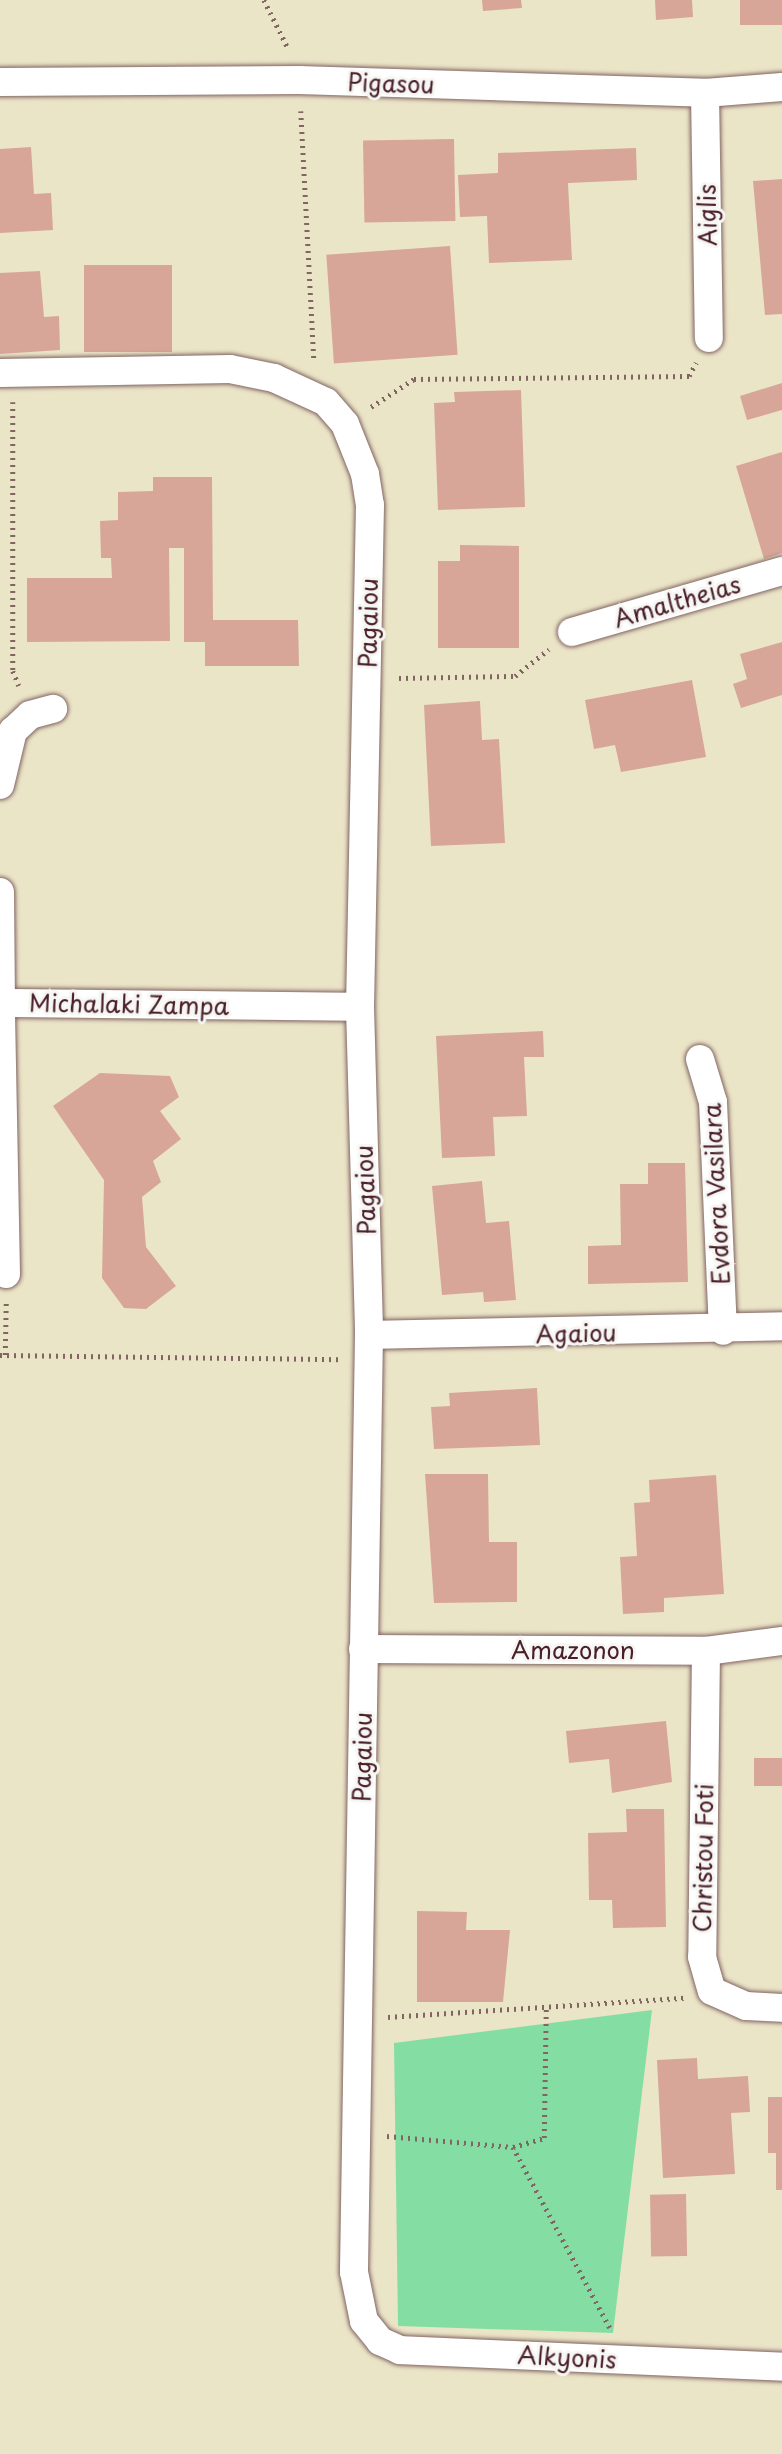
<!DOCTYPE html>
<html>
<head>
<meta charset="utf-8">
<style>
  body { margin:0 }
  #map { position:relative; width:782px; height:2454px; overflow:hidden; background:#ebe5c8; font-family:"Playpen Sans",sans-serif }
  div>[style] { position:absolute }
  .green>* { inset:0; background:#84dea4 }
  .building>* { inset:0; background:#d7a698; transform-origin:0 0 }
  .path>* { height:4.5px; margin-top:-2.25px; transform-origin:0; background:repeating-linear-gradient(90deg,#826462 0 2px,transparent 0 7px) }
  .roads { filter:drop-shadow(0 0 2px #826462) drop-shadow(0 0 2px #826462) }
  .street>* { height:28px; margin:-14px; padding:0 14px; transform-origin:14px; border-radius:14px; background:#fff }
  span { translate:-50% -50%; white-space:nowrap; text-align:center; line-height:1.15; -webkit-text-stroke:6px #f6f6f2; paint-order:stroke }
  .street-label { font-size:24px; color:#4a1f2b }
</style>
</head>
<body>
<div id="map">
  <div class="green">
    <div style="clip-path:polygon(652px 2010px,613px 2333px,398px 2326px,394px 2043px)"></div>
  </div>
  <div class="building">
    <div style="clip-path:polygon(482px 0,521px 0,522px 8px,483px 11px)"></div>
    <div style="clip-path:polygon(655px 0,692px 0,693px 17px,656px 20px)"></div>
    <div style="left:740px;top:0;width:42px;height:25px"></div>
    <div style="left:454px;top:139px;width:82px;height:91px;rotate:89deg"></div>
    <div style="clip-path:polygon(31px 147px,34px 194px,51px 193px,53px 230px,0 233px,0 149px)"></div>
    <div style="clip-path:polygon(636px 148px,637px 180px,568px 183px,572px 260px,489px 263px,487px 216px,460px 217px,458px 175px,498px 173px,498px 153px)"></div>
    <div style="clip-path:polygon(782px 179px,782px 314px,765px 315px,753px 181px)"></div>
    <div style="left:450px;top:246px;width:109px;height:124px;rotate:86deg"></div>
    <div style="left:84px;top:265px;width:88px;height:87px"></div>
    <div style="clip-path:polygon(40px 271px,44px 317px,59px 316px,60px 350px,0 354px,0 273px)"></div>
    <div style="clip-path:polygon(782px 383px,782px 410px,747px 420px,740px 396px)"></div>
    <div style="clip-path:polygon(521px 390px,525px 507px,438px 510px,434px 403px,455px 402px,454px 392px)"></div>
    <div style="clip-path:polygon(782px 452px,782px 553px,764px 559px,736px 466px)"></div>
    <div style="clip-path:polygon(153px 477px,212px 477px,213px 620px,298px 620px,299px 666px,205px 666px,205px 642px,184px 642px,184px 548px,169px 548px,170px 641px,27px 642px,27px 578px,112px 578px,111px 558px,101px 558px,100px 521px,118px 520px,118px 492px,153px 491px)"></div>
    <div style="clip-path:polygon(460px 545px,519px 546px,519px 648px,438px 648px,438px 561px,460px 561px)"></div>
    <div style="clip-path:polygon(782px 642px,782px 695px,741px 708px,733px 684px,747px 679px,740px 654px)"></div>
    <div style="clip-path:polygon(692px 680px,706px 757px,621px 772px,615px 745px,594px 749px,585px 700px)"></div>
    <div style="clip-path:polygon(480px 701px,482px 740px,499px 739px,505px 843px,431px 846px,424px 705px)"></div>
    <div style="clip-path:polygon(543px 1031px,544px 1057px,524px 1057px,527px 1116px,493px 1117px,495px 1156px,442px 1158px,436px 1036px)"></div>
    <div style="clip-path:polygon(100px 1073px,170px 1076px,179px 1097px,160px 1111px,181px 1139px,153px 1161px,161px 1182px,142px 1197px,146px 1247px,176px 1286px,146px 1309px,124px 1308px,102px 1278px,104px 1180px,53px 1106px)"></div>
    <div style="clip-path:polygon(648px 1163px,685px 1163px,688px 1282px,588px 1284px,588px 1246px,621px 1245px,620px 1184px,648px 1184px)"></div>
    <div style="clip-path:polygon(482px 1181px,486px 1223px,509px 1221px,516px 1300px,484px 1302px,483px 1292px,442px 1295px,432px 1186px)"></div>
    <div style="clip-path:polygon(537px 1388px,540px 1445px,434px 1449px,431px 1407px,450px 1406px,449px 1393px)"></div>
    <div style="clip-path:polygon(425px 1474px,488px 1474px,489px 1542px,517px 1542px,517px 1602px,434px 1603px)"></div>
    <div style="clip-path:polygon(716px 1475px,724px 1594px,664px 1598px,664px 1612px,623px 1614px,620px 1557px,637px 1556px,634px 1503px,650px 1502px,649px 1480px)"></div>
    <div style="clip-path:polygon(666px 1721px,672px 1782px,612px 1793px,609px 1759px,569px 1763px,566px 1731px)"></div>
    <div style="left:782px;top:1758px;width:28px;height:28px;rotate:90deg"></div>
    <div style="clip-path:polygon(626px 1809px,664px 1809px,666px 1927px,613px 1928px,612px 1900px,589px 1900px,588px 1833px,627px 1832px)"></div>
    <div style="clip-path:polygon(417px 1911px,467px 1912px,466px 1930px,510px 1930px,503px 2002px,417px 2002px)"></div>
    <div style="clip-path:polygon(697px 2058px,698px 2079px,748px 2076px,750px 2112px,731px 2113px,735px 2174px,663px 2178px,657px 2060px)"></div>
    <div style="clip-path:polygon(768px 2097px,782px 2097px,782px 2190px,776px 2190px,776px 2153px,768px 2153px)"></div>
    <div style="left:686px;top:2194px;width:62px;height:36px;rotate:89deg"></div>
  </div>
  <div class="path">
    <div style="left:264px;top:0;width:54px;rotate:63.4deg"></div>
    <div style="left:301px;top:111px;width:249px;rotate:87deg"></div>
    <div style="left:13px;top:402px;width:269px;rotate:90deg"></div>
    <div style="left:13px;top:671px;width:16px;rotate:68deg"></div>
    <div style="left:371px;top:407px;width:51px;rotate:-33.1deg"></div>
    <div style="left:414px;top:379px;width:275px;rotate:-0.6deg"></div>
    <div style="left:689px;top:376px;width:15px;rotate:-62deg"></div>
    <div style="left:399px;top:678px;width:116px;rotate:-1deg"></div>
    <div style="left:515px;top:676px;width:43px;rotate:-38.5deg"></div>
    <div style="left:0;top:1355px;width:339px;rotate:0.7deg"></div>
    <div style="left:5px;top:1355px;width:52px;rotate:-88.9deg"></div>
    <div style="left:388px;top:2017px;width:297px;rotate:-3.7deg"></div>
    <div style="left:387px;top:2136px;width:126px;rotate:5deg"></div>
    <div style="left:513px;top:2147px;width:205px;rotate:61.8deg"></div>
    <div style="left:513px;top:2147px;width:32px;rotate:-16deg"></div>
    <div style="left:544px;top:2138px;width:133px;rotate:-89.1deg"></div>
  </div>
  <div class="roads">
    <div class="street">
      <div style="left:0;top:82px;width:299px;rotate:-0.4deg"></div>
      <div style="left:299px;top:80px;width:406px;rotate:1.8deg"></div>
      <div style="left:705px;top:93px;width:77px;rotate:-4.5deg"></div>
      <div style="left:705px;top:93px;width:245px;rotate:89.1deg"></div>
      <div style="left:0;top:373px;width:230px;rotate:-1deg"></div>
      <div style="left:230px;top:369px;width:45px;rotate:11.6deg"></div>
      <div style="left:274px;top:378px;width:57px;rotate:24.8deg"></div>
      <div style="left:326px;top:402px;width:29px;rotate:49deg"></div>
      <div style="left:345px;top:424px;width:54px;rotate:68.2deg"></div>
      <div style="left:365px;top:474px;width:31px;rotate:81deg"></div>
      <div style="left:370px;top:505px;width:502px;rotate:91.14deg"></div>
      <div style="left:360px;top:1007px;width:328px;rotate:88.4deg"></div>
      <div style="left:369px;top:1335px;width:937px;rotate:90.92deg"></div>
      <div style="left:354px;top:2272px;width:50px;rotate:78.5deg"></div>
      <div style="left:364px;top:2321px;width:26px;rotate:51deg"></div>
      <div style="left:380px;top:2341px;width:22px;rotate:24deg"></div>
      <div style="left:400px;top:2350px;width:382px;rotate:2.5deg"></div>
      <div style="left:572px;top:632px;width:219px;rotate:-16.2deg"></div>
      <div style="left:0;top:785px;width:56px;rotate:-76.5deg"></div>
      <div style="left:13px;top:731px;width:23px;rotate:-43deg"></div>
      <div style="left:30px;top:715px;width:24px;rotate:-15deg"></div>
      <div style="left:0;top:892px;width:111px;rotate:89.5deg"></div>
      <div style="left:700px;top:1059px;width:45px;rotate:73.2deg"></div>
      <div style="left:713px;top:1102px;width:229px;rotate:87.5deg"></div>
      <div style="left:6px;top:1274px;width:271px;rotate:-91.1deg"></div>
      <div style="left:1px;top:1003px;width:359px;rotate:0.6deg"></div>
      <div style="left:369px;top:1335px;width:413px;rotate:-1.2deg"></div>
      <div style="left:363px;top:1649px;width:343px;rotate:0.3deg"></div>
      <div style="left:706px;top:1651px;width:77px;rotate:-7.5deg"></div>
      <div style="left:706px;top:1651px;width:306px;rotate:90.7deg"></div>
      <div style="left:702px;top:1957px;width:35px;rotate:74deg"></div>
      <div style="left:712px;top:1991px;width:37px;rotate:24deg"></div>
      <div style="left:746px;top:2006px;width:36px;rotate:3deg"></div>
    </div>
  </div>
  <div class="street-label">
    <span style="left:391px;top:83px;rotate:2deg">Pigasou</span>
    <span style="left:707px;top:215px;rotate:-91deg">Aiglis</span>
    <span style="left:677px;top:601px;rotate:-16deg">Amaltheias</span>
    <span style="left:368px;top:623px;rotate:-89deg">Pagaiou</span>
    <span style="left:129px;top:1004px;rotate:1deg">Michalaki Zampa</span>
    <span style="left:365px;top:1190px;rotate:-92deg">Pagaiou</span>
    <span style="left:716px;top:1194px;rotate:-93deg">Evdora Vasilara</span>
    <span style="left:576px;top:1333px;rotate:-1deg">Agaiou</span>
    <span style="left:573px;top:1650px">Amazonon</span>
    <span style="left:362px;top:1757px;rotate:-89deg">Pagaiou</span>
    <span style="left:703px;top:1858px;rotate:-89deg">Christou Foti</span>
    <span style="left:567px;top:2357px;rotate:3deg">Alkyonis</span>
  </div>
</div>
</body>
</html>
